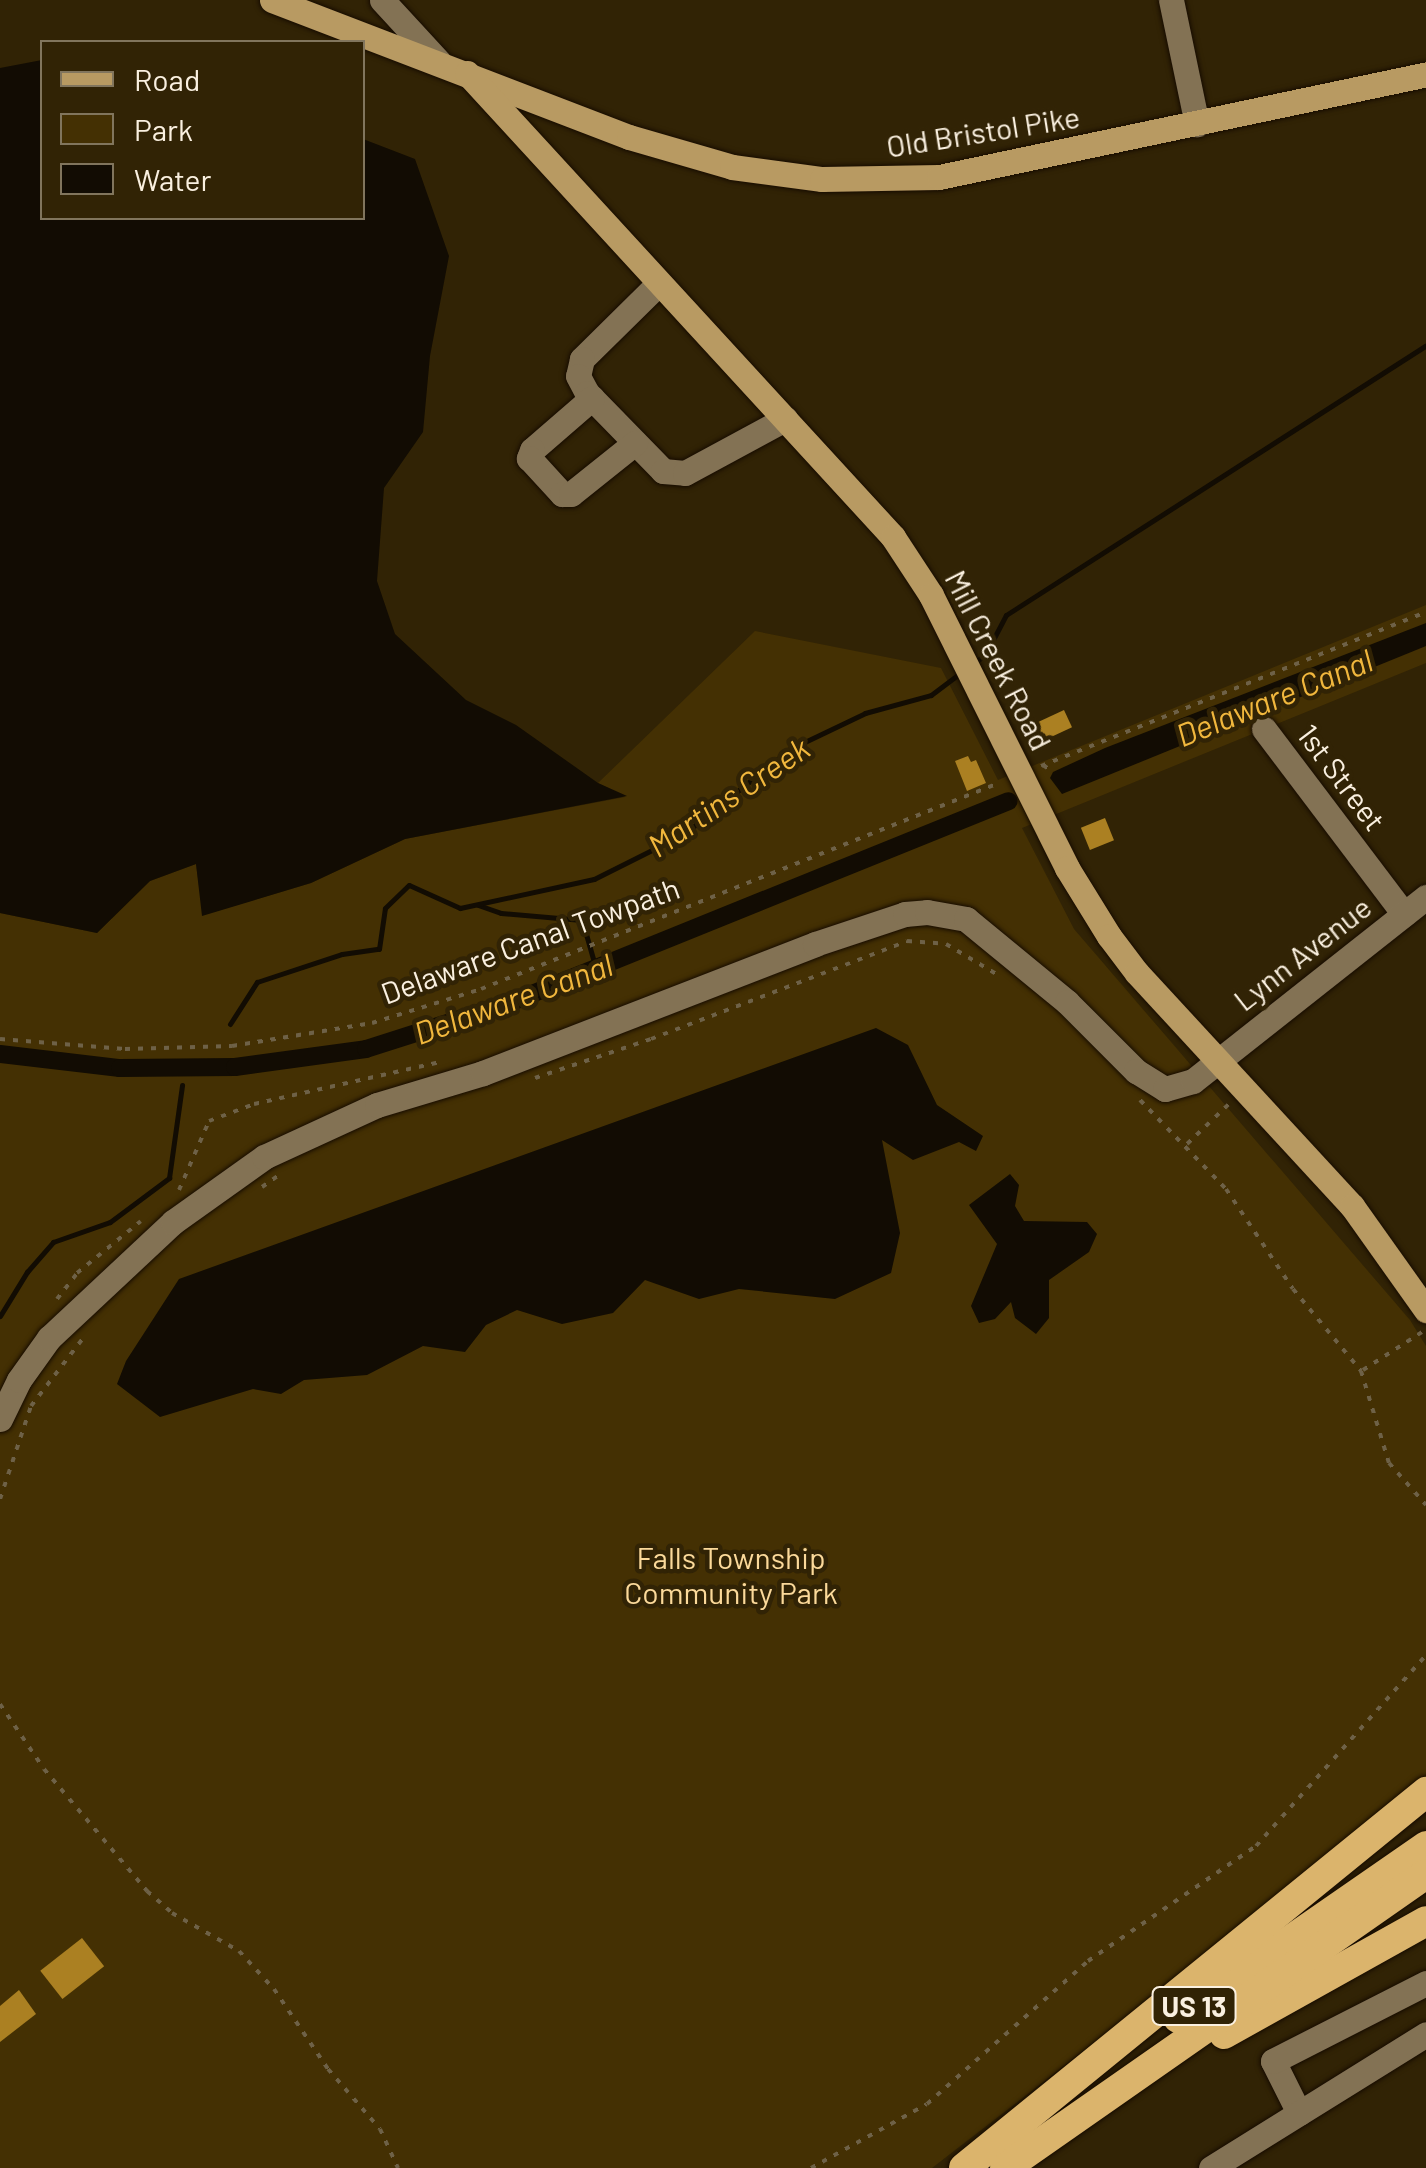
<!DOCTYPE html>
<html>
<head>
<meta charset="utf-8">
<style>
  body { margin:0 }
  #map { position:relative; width:1426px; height:2168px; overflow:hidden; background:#312305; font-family:Barlow,sans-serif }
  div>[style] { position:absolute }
  .green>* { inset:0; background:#443003 }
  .water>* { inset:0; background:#120c03 }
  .stream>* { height:5px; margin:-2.5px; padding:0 2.5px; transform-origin:2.5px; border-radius:2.5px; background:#120c03 }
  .canal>* { height:18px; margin:-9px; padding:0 9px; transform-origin:9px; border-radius:9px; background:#120c03 }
  .building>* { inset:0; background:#ab8022; transform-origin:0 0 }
  .path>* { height:4px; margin-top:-2px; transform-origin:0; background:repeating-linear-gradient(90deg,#6e6147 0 5px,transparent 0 13px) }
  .roads { filter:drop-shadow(0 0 2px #170c00) drop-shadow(0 0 2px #170c00) }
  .minor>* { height:25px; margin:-12.5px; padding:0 12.5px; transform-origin:12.5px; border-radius:12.5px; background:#837254 }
  .major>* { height:25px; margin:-12.5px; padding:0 12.5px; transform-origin:12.5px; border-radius:12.5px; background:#b89a62 }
  .highway>* { height:30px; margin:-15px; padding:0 15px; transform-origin:15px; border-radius:15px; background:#dbb46c }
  span { translate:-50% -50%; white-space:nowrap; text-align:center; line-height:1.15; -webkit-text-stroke:9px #312305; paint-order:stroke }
  .shield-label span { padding:2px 8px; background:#312305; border:2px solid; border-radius:8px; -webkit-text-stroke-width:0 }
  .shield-label { font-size:28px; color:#faf0e0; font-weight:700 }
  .street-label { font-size:30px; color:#faf0e0 }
  .park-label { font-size:30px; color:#fbd99a }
  .water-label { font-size:32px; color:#f1b73d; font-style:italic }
  .legend { position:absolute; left:40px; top:40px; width:325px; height:180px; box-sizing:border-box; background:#312305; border:2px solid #81755d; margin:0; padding:12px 18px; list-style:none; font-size:30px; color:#faf0e0 }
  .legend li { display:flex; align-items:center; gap:20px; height:50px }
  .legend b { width:50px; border:2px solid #81755d }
</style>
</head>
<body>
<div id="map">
  <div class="green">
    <div style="clip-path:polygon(1426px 605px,1426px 663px,1022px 828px,1074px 929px,1410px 1320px,1426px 1346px,1426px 1778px,1247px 1924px,932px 2168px,0 2168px,0 913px,97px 933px,150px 881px,196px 864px,203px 915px,311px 883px,405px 839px,625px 797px,598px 783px,755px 631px,941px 668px,998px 780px)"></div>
  </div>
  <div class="water">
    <div style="clip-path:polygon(42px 60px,42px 218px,362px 218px,363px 139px,415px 159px,449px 256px,430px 356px,423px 432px,384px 488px,377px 581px,395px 634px,466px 700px,516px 725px,598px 783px,627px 796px,405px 839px,311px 883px,202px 916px,196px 864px,150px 881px,97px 933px,0 913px,0 68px)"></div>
    <div style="clip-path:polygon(1426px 623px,1426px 646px,1062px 794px,1050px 778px,1053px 772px,1105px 748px)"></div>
    <div style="clip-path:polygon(876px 1028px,908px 1045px,937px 1105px,983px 1136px,976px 1151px,959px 1142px,913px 1160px,882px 1140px,900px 1233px,891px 1273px,835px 1299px,739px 1289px,699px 1299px,645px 1280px,613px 1313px,562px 1324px,517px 1310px,486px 1325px,465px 1352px,423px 1346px,367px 1375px,304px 1380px,281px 1394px,253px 1389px,160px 1417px,117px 1384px,126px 1361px,179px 1279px)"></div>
    <div style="clip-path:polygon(1010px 1174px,1019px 1185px,1015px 1206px,1024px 1221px,1087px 1222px,1097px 1234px,1089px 1252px,1049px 1280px,1049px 1318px,1036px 1334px,1015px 1318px,1011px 1302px,995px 1319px,979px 1323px,971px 1306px,997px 1244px,969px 1205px)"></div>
  </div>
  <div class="stream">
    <div style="left:975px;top:662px;width:12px;rotate:-35deg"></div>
    <div style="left:985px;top:655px;width:45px;rotate:-62.3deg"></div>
    <div style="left:1006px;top:615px;width:499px;rotate:-32.7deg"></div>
    <div style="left:478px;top:905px;width:24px;rotate:19deg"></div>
    <div style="left:501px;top:913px;width:81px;rotate:4.9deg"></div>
    <div style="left:582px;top:920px;width:51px;rotate:74.1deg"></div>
    <div style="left:230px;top:1024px;width:50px;rotate:-57.3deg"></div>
    <div style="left:257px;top:982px;width:89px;rotate:-18.2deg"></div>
    <div style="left:342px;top:954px;width:37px;rotate:-8deg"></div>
    <div style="left:379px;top:949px;width:41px;rotate:-81.7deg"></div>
    <div style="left:385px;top:908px;width:33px;rotate:-44deg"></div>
    <div style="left:409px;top:885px;width:56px;rotate:24.3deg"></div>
    <div style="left:460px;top:908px;width:137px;rotate:-12.2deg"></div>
    <div style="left:594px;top:879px;width:101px;rotate:-26.6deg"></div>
    <div style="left:684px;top:834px;width:136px;rotate:-38.7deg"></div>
    <div style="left:790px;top:749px;width:83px;rotate:-25.6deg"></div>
    <div style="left:865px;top:713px;width:68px;rotate:-15.3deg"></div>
    <div style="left:931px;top:695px;width:39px;rotate:-37deg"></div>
    <div style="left:0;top:1316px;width:52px;rotate:-58.5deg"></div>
    <div style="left:27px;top:1272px;width:40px;rotate:-49deg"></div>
    <div style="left:53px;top:1242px;width:60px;rotate:-19.3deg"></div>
    <div style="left:110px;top:1222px;width:74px;rotate:-36.7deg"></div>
    <div style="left:169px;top:1178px;width:94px;rotate:-82deg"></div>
  </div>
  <div class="canal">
    <div style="left:0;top:1054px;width:121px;rotate:6.7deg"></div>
    <div style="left:120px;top:1068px;width:115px;rotate:-0.5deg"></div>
    <div style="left:235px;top:1067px;width:132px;rotate:-7.8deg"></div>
    <div style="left:366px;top:1049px;width:148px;rotate:-17.7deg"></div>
    <div style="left:507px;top:1004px;width:541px;rotate:-22.02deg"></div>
  </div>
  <div class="building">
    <div style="left:1064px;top:710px;width:19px;height:35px;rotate:65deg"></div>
    <div style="clip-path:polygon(968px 756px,971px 762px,976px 760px,986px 783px,967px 791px,955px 761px)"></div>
    <div style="left:1105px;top:818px;width:24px;height:26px;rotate:68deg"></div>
    <div style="left:82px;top:1938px;width:36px;height:53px;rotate:52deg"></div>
    <div style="clip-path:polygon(19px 1990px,36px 2014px,0 2042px,0 2006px)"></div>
  </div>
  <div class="path">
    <div style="left:1043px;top:765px;width:12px;rotate:35deg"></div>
    <div style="left:1041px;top:766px;width:415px;rotate:-21.8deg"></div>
    <div style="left:0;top:1039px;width:125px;rotate:4.6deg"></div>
    <div style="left:125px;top:1049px;width:107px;rotate:-1.6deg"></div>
    <div style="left:232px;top:1046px;width:142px;rotate:-9.3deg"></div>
    <div style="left:372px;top:1023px;width:114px;rotate:-17.3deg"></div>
    <div style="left:481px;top:989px;width:557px;rotate:-21.69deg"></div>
    <div style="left:535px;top:1078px;width:122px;rotate:-18.6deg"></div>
    <div style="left:651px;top:1039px;width:274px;rotate:-20.9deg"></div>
    <div style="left:907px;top:941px;width:39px;rotate:4deg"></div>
    <div style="left:946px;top:944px;width:61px;rotate:30.8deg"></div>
    <div style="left:1140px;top:1100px;width:124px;rotate:46deg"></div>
    <div style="left:1226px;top:1189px;width:120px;rotate:56.2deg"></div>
    <div style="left:1293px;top:1289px;width:107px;rotate:50.3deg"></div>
    <div style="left:1361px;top:1371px;width:96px;rotate:73.1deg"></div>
    <div style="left:1389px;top:1463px;width:56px;rotate:48.6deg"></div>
    <div style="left:1187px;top:1144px;width:61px;rotate:-43.7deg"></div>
    <div style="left:262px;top:1187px;width:21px;rotate:-35deg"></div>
    <div style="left:179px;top:1190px;width:75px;rotate:-66.5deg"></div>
    <div style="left:209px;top:1121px;width:48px;rotate:-20.7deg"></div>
    <div style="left:254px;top:1104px;width:192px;rotate:-12.7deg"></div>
    <div style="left:57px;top:1299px;width:33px;rotate:-52deg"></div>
    <div style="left:77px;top:1273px;width:82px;rotate:-39.1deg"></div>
    <div style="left:1363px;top:1370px;width:70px;rotate:-32.8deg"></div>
    <div style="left:0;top:1499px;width:98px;rotate:-71.6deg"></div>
    <div style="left:31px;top:1406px;width:87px;rotate:-52.5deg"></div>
    <div style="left:0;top:1704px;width:78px;rotate:55.9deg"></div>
    <div style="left:44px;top:1769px;width:160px;rotate:49.8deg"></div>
    <div style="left:147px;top:1891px;width:33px;rotate:41deg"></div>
    <div style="left:172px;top:1913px;width:77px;rotate:29.6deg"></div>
    <div style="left:239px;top:1951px;width:52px;rotate:47.4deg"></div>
    <div style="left:274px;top:1989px;width:97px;rotate:56deg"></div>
    <div style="left:328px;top:2069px;width:79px;rotate:49.1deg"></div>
    <div style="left:380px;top:2129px;width:43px;rotate:65.2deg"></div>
    <div style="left:811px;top:2168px;width:132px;rotate:-28.9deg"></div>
    <div style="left:927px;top:2104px;width:215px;rotate:-41.6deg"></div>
    <div style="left:1088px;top:1961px;width:204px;rotate:-34.4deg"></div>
    <div style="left:1256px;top:1846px;width:256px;rotate:-48.3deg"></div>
  </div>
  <div class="roads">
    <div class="minor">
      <div style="left:382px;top:0;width:84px;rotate:47.4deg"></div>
      <div style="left:1171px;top:0;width:127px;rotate:78.2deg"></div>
      <div style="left:658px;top:284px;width:107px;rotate:135.4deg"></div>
      <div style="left:582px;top:359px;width:17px;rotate:103deg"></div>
      <div style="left:578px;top:376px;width:19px;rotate:62deg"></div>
      <div style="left:587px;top:393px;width:109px;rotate:45.7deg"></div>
      <div style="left:663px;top:471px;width:22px;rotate:5deg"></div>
      <div style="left:685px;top:473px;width:114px;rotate:-28.4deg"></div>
      <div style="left:592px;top:398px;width:79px;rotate:139.1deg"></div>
      <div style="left:532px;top:450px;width:9px;rotate:111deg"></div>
      <div style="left:529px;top:458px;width:49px;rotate:47.5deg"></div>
      <div style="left:562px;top:494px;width:9px"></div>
      <div style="left:571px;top:494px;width:82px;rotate:-38.6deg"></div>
      <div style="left:1264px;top:729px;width:232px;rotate:52.9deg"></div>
      <div style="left:0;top:1419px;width:43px;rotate:-64deg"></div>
      <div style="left:19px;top:1380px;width:52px;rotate:-54.5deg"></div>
      <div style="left:49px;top:1338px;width:170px;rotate:-43.1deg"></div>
      <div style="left:173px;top:1222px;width:112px;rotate:-35.5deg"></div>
      <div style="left:264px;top:1157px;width:124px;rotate:-24.7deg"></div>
      <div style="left:377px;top:1105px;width:111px;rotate:-16.8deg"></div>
      <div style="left:483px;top:1073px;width:356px;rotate:-21.2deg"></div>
      <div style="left:815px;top:944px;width:95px;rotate:-18.4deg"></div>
      <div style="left:905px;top:914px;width:22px;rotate:-5deg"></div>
      <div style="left:927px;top:912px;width:40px;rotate:10deg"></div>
      <div style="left:966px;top:919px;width:131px;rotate:39.4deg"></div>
      <div style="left:1067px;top:1002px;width:98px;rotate:45deg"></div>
      <div style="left:1136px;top:1071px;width:34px;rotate:32deg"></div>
      <div style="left:1165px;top:1089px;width:29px;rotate:-16deg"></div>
      <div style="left:1193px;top:1081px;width:297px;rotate:-38.3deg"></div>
      <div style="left:1299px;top:2113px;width:58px;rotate:-116.6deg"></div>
      <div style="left:1273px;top:2061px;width:172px;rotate:-27deg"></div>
      <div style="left:1211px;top:2168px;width:253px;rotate:-31.9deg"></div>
    </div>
    <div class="major">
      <div style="left:272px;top:0;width:382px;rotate:21deg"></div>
      <div style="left:629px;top:137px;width:107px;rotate:16.2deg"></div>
      <div style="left:732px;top:167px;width:91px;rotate:7.6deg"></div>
      <div style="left:822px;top:179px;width:117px;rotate:-1deg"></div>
      <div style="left:939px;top:177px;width:498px;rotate:-11.9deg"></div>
      <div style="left:467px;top:73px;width:630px;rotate:47.44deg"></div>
      <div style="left:893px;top:537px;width:69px;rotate:56.8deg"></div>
      <div style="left:931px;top:595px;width:305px;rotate:63.5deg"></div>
      <div style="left:1067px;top:868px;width:80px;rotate:58.3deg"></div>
      <div style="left:1109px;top:936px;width:46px;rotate:52.9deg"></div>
      <div style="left:1137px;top:973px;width:317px;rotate:47.3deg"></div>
      <div style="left:1352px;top:1206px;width:128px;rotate:54.6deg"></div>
    </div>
    <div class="highway">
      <div style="left:1178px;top:2018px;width:302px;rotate:-34.7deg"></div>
      <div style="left:1224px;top:2034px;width:231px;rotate:-29.2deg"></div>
      <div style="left:964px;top:2168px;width:596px;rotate:-39.14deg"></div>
      <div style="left:1005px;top:2168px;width:513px;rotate:-34.93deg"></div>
    </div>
  </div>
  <div class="shield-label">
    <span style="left:1194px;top:2006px">US 13</span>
  </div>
  <div class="street-label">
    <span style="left:983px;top:131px;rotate:-9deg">Old Bristol Pike</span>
    <span style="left:999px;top:660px;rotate:63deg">Mill Creek Road</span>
    <span style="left:1342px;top:777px;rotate:53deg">1st Street</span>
    <span style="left:530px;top:940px;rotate:-20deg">Delaware Canal Towpath</span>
    <span style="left:1302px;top:953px;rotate:-38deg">Lynn Avenue</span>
  </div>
  <div class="park-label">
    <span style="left:731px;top:1574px">Falls Township<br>Community Park</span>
  </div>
  <div class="water-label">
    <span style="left:1274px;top:697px;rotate:-22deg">Delaware Canal</span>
    <span style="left:728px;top:796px;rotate:-34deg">Martins Creek</span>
    <span style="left:513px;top:998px;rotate:-20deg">Delaware Canal</span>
  </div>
  <ul class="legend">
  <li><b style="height:12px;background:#b89a62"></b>Road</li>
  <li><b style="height:28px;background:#443003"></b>Park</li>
  <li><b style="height:28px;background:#120c03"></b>Water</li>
  </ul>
</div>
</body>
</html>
